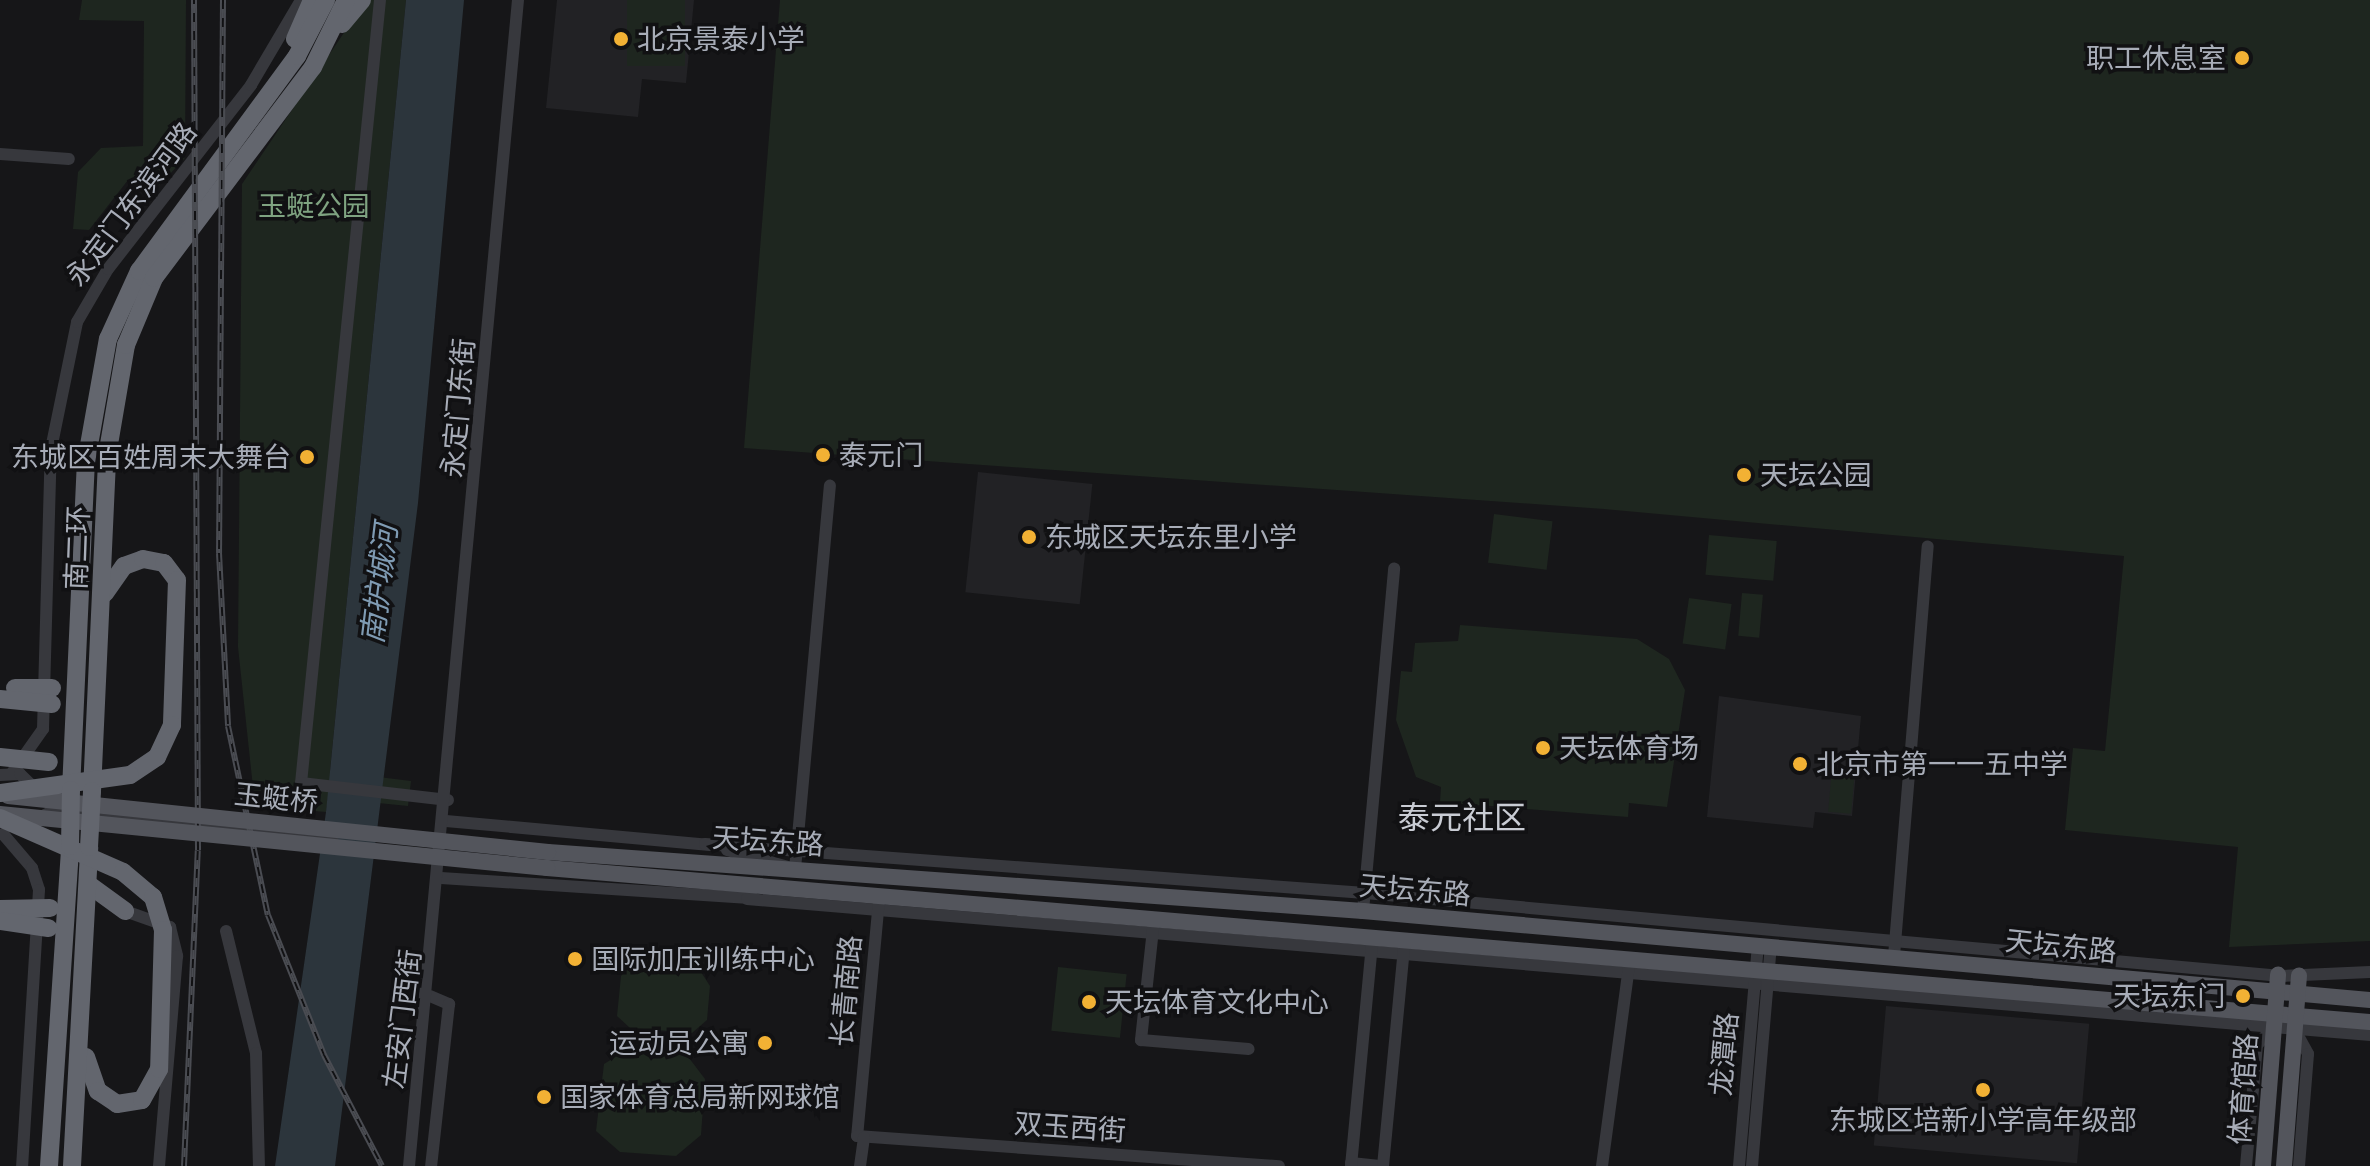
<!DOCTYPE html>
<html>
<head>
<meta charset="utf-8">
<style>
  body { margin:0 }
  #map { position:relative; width:2370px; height:1166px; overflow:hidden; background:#161618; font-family:Inter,"Noto Sans SC",sans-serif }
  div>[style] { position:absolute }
  .built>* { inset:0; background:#222225; transform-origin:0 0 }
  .green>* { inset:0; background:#1e261f; transform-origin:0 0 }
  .water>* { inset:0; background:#2c353c }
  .minor>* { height:12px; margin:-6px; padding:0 6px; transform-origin:6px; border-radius:6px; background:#37383d }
  .major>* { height:16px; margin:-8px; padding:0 8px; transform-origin:8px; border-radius:8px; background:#53555c }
  .highway>* { height:18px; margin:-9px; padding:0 9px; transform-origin:9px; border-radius:9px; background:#63666e }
  .rail>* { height:6px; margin-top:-3px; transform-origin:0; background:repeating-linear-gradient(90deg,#111113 0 9px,#4a4c52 0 18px); box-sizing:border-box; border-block:2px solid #4a4c52 }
  .major-bridge>* { height:16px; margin:-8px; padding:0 8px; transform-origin:8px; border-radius:8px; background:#53555c }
  .highway-bridge>* { height:18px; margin:-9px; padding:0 9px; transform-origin:9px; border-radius:9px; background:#63666e }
  .dots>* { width:22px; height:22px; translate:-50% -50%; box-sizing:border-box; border:4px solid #111113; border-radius:50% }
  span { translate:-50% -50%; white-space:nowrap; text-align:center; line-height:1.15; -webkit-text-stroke:7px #111113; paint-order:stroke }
  .poi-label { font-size:28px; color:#a8adb8 }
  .left { translate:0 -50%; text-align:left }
  .right { translate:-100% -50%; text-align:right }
  .street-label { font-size:28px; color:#a8adb8 }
  .park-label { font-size:28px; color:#7fa381 }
  .water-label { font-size:30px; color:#7f9bb3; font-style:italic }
  .quarter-label { font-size:32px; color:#c9ccd4 }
</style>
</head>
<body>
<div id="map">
  <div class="built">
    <div style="clip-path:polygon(557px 0,694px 0,686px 83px,642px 79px,638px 117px,546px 108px)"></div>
    <div style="left:978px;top:472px;width:115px;height:121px;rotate:6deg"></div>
    <div style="clip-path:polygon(1719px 696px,1861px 716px,1852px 816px,1815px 812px,1813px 828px,1707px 817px)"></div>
    <div style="left:1886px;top:1006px;width:204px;height:140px;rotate:5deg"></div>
  </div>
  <div class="green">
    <div style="clip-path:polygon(82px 0,186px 0,185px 158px,150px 195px,128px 180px,89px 230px,73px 229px,78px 172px,101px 148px,143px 146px,144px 21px,79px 20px)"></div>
    <div style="clip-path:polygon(366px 0,406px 0,330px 771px,411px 781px,408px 806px,328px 798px,326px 812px,255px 806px,238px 647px,242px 184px)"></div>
    <div style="left:627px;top:0;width:58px;height:66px"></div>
    <div style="clip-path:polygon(780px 0,2370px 0,2370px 941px,2229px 947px,2238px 847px,2065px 830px,2073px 748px,2105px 751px,2124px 556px,1604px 509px,744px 448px)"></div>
    <div style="left:1494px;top:514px;width:59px;height:49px;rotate:7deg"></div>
    <div style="left:1709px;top:535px;width:68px;height:40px;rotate:5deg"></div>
    <div style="left:1742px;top:593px;width:21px;height:43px;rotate:5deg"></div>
    <div style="left:1689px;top:598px;width:43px;height:46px;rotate:8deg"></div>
    <div style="clip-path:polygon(1460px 625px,1637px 639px,1669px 659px,1685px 690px,1667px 807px,1629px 803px,1628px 817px,1440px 802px,1441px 787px,1416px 777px,1396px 720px,1401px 671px,1412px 672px,1415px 643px,1458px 641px)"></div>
    <div style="left:1832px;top:768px;width:23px;height:44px;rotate:5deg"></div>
    <div style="clip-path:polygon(634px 963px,699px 969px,710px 986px,707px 1020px,692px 1033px,630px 1028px,617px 1016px,621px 976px)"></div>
    <div style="left:1058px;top:967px;width:69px;height:64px;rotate:6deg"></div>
    <div style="clip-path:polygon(625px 1051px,686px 1054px,705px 1079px,701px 1135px,676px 1156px,620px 1152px,596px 1131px,604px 1064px)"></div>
  </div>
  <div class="water">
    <div style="clip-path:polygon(406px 0,464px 0,418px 503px,335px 1166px,275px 1166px,326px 812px)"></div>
  </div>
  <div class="minor">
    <div style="left:380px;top:0;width:787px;rotate:95.76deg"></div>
    <div style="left:301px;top:783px;width:148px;rotate:6.6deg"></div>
    <div style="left:0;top:154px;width:69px;rotate:4.1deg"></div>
    <div style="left:12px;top:773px;width:54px;rotate:-54.8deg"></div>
    <div style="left:43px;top:729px;width:280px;rotate:-88.4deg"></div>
    <div style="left:51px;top:449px;width:130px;rotate:-78.4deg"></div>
    <div style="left:77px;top:322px;width:61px;rotate:-59.7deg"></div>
    <div style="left:108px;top:269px;width:233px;rotate:-52.1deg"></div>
    <div style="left:251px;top:85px;width:99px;rotate:-59.5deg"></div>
    <div style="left:0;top:775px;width:20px;rotate:-3deg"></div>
    <div style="left:20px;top:774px;width:28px;rotate:44deg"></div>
    <div style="left:39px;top:818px;width:15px;rotate:-28deg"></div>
    <div style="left:52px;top:811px;width:282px;rotate:5.7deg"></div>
    <div style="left:446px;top:821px;width:265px;rotate:5.2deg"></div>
    <div style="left:3px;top:834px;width:45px;rotate:49.5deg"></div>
    <div style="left:32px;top:868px;width:23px;rotate:72deg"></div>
    <div style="left:39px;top:890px;width:277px;rotate:93.5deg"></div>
    <div style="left:705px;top:844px;width:662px;rotate:4.25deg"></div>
    <div style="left:1365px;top:893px;width:920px;rotate:5.18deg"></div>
    <div style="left:2281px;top:976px;width:89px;rotate:-2.6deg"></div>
    <div style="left:727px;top:850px;width:71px;rotate:15.6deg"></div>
    <div style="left:795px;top:869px;width:385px;rotate:-84.8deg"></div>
    <div style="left:441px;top:878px;width:313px;rotate:3.7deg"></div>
    <div style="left:747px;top:899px;width:1629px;rotate:4.79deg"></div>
    <div style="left:879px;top:900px;width:237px;rotate:95.3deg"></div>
    <div style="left:857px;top:1136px;width:423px;rotate:4.1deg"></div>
    <div style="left:125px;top:911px;width:48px;rotate:19.6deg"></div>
    <div style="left:170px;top:927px;width:30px;rotate:76deg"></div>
    <div style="left:177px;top:956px;width:211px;rotate:94.9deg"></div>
    <div style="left:1363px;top:911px;width:344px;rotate:-84.8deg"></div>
    <div style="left:1154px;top:920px;width:121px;rotate:96.2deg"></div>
    <div style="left:1141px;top:1040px;width:108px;rotate:4.8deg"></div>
    <div style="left:226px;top:931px;width:126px;rotate:76.2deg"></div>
    <div style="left:256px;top:1053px;width:113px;rotate:88.5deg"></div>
    <div style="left:1894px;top:956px;width:411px;rotate:-85.3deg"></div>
    <div style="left:430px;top:996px;width:21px;rotate:23deg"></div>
    <div style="left:449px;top:1004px;width:163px;rotate:96.3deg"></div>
    <div style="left:2296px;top:1032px;width:25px;rotate:61deg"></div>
    <div style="left:2308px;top:1054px;width:112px;rotate:94.6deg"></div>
    <div style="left:1351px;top:1163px;width:29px;rotate:6deg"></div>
    <div style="left:409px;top:1166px;width:1171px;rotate:-84.66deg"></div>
    <div style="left:860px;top:1166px;width:29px;rotate:-82deg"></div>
    <div style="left:1351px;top:1166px;width:224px;rotate:-84.6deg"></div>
    <div style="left:1383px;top:1166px;width:221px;rotate:-84.5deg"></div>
    <div style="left:1602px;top:1166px;width:201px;rotate:-82.3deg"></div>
    <div style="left:1739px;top:1166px;width:222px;rotate:-85.1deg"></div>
    <div style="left:1752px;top:1166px;width:221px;rotate:-85.1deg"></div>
    <div style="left:2246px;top:1166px;width:121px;rotate:-84.8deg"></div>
    <div style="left:2257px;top:1045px;width:23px;rotate:-47deg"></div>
  </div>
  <div class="major">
    <div style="left:548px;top:852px;width:817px;rotate:4.14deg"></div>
    <div style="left:1363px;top:911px;width:1011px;rotate:5.05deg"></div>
    <div style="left:547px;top:868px;width:1829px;rotate:4.83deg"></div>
    <div style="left:2263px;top:1166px;width:192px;rotate:-85.5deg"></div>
    <div style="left:2284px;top:1166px;width:191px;rotate:-85.5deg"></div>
  </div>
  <div class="highway">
    <div style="left:342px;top:24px;width:31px;rotate:-50deg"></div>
    <div style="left:295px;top:39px;width:43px;rotate:-66.4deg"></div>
    <div style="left:105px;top:593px;width:33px;rotate:-55deg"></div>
    <div style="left:124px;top:566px;width:20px;rotate:-20deg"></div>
    <div style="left:143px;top:559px;width:21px;rotate:11deg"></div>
    <div style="left:164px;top:563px;width:21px;rotate:53deg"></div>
    <div style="left:177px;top:580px;width:145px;rotate:92deg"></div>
    <div style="left:172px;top:725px;width:35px;rotate:115deg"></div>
    <div style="left:157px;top:757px;width:32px;rotate:146deg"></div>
    <div style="left:71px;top:790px;width:328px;rotate:-87.4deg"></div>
    <div style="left:86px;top:462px;width:125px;rotate:-79.9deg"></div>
    <div style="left:108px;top:339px;width:75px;rotate:-65.5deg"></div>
    <div style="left:139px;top:271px;width:267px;rotate:-53.7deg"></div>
    <div style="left:297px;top:56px;width:63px;rotate:-62.6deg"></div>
    <div style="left:92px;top:791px;width:335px;rotate:-87.4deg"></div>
    <div style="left:107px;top:456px;width:113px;rotate:-80.3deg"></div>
    <div style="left:126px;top:345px;width:73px;rotate:-67.3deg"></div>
    <div style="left:154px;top:278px;width:264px;rotate:-53deg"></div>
    <div style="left:313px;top:67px;width:75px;rotate:-63.8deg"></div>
    <div style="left:88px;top:884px;width:46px;rotate:36.1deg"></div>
    <div style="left:86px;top:1057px;width:36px;rotate:71deg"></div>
    <div style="left:98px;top:1091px;width:23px;rotate:34deg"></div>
    <div style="left:117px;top:1104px;width:25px;rotate:-9deg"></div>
    <div style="left:142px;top:1100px;width:35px;rotate:-61deg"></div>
    <div style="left:49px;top:1166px;width:321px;rotate:-86.2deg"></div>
    <div style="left:72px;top:1166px;width:319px;rotate:-86.9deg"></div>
  </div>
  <div class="rail">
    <div style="left:223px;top:0;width:553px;rotate:90.41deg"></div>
    <div style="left:219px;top:553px;width:173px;rotate:87deg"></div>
    <div style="left:228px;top:726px;width:193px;rotate:78.1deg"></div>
    <div style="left:268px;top:915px;width:151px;rotate:68.2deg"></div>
    <div style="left:324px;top:1055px;width:125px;rotate:62.4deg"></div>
    <div style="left:184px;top:1166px;width:316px;rotate:-87.5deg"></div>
    <div style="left:198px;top:850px;width:850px;rotate:-90.27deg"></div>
  </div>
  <div class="major-bridge">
    <div style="left:8px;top:796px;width:543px;rotate:5.92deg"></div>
    <div style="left:0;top:814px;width:550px;rotate:5.64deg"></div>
  </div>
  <div class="highway-bridge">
    <div style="left:15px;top:688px;width:37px"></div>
    <div style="left:0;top:699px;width:52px;rotate:5.5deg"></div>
    <div style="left:0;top:757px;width:49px;rotate:5.8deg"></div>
    <div style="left:0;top:793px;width:131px;rotate:-7.9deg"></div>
    <div style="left:0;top:818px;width:134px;rotate:23.7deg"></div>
    <div style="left:123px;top:872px;width:39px;rotate:40deg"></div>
    <div style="left:153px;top:897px;width:34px;rotate:73deg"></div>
    <div style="left:163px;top:930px;width:139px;rotate:91.6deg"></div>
    <div style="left:70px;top:846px;width:56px;rotate:-89deg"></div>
    <div style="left:89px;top:847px;width:56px;rotate:-86.9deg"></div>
    <div style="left:0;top:909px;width:50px;rotate:-1.1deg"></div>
    <div style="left:0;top:921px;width:49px;rotate:8.3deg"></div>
  </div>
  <div class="dots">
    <div style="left:621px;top:39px;background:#f2b134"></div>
    <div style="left:2242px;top:58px;background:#f2b134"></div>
    <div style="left:823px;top:455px;background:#f2b134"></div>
    <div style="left:307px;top:457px;background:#f2b134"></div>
    <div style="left:1744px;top:475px;background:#f2b134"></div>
    <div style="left:1029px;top:537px;background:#f2b134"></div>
    <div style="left:1543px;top:748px;background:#f2b134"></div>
    <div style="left:1800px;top:764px;background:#f2b134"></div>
    <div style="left:575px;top:959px;background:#f2b134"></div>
    <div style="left:2243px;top:996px;background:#f2b134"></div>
    <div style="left:1089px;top:1002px;background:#f2b134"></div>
    <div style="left:765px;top:1043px;background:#f2b134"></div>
    <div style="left:1983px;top:1090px;background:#f2b134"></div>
    <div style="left:544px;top:1097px;background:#f2b134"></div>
  </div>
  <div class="poi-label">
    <span class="left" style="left:637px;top:39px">北京景泰小学</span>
    <span class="right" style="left:2226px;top:58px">职工休息室</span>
    <span class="left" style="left:839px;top:455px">泰元门</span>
    <span class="right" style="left:291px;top:457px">东城区百姓周末大舞台</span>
    <span class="left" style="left:1760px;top:475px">天坛公园</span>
    <span class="left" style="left:1045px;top:537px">东城区天坛东里小学</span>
    <span class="left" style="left:1559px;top:748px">天坛体育场</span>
    <span class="left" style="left:1816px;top:764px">北京市第一一五中学</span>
    <span class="left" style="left:591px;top:959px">国际加压训练中心</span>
    <span class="right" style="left:2225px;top:996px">天坛东门</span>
    <span class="left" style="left:1105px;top:1002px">天坛体育文化中心</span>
    <span class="right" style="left:749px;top:1043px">运动员公寓</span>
    <span class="left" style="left:560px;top:1097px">国家体育总局新网球馆</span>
    <span style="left:1983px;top:1120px">东城区培新小学高年级部</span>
  </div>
  <div class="street-label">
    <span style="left:131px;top:204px;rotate:-53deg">永定门东滨河路</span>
    <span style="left:458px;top:408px;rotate:-85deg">永定门东街</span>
    <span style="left:77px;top:548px;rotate:-88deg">南二环</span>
    <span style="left:276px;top:798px;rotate:6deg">玉蜓桥</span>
    <span style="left:768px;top:841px;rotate:4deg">天坛东路</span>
    <span style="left:1415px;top:890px;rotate:5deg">天坛东路</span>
    <span style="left:2061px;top:946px;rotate:6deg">天坛东路</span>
    <span style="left:846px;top:991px;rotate:-85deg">长青南路</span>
    <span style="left:402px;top:1019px;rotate:-83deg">左安门西街</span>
    <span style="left:1724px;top:1054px;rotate:-85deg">龙潭路</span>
    <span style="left:2243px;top:1089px;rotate:-86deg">体育馆路</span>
    <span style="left:1070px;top:1127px;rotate:4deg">双玉西街</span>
  </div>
  <div class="park-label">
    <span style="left:314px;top:206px">玉蜓公园</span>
  </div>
  <div class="water-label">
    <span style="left:379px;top:584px;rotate:-83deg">南护城河</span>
  </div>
  <div class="quarter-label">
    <span style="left:1462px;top:818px">泰元社区</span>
  </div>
</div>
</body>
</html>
